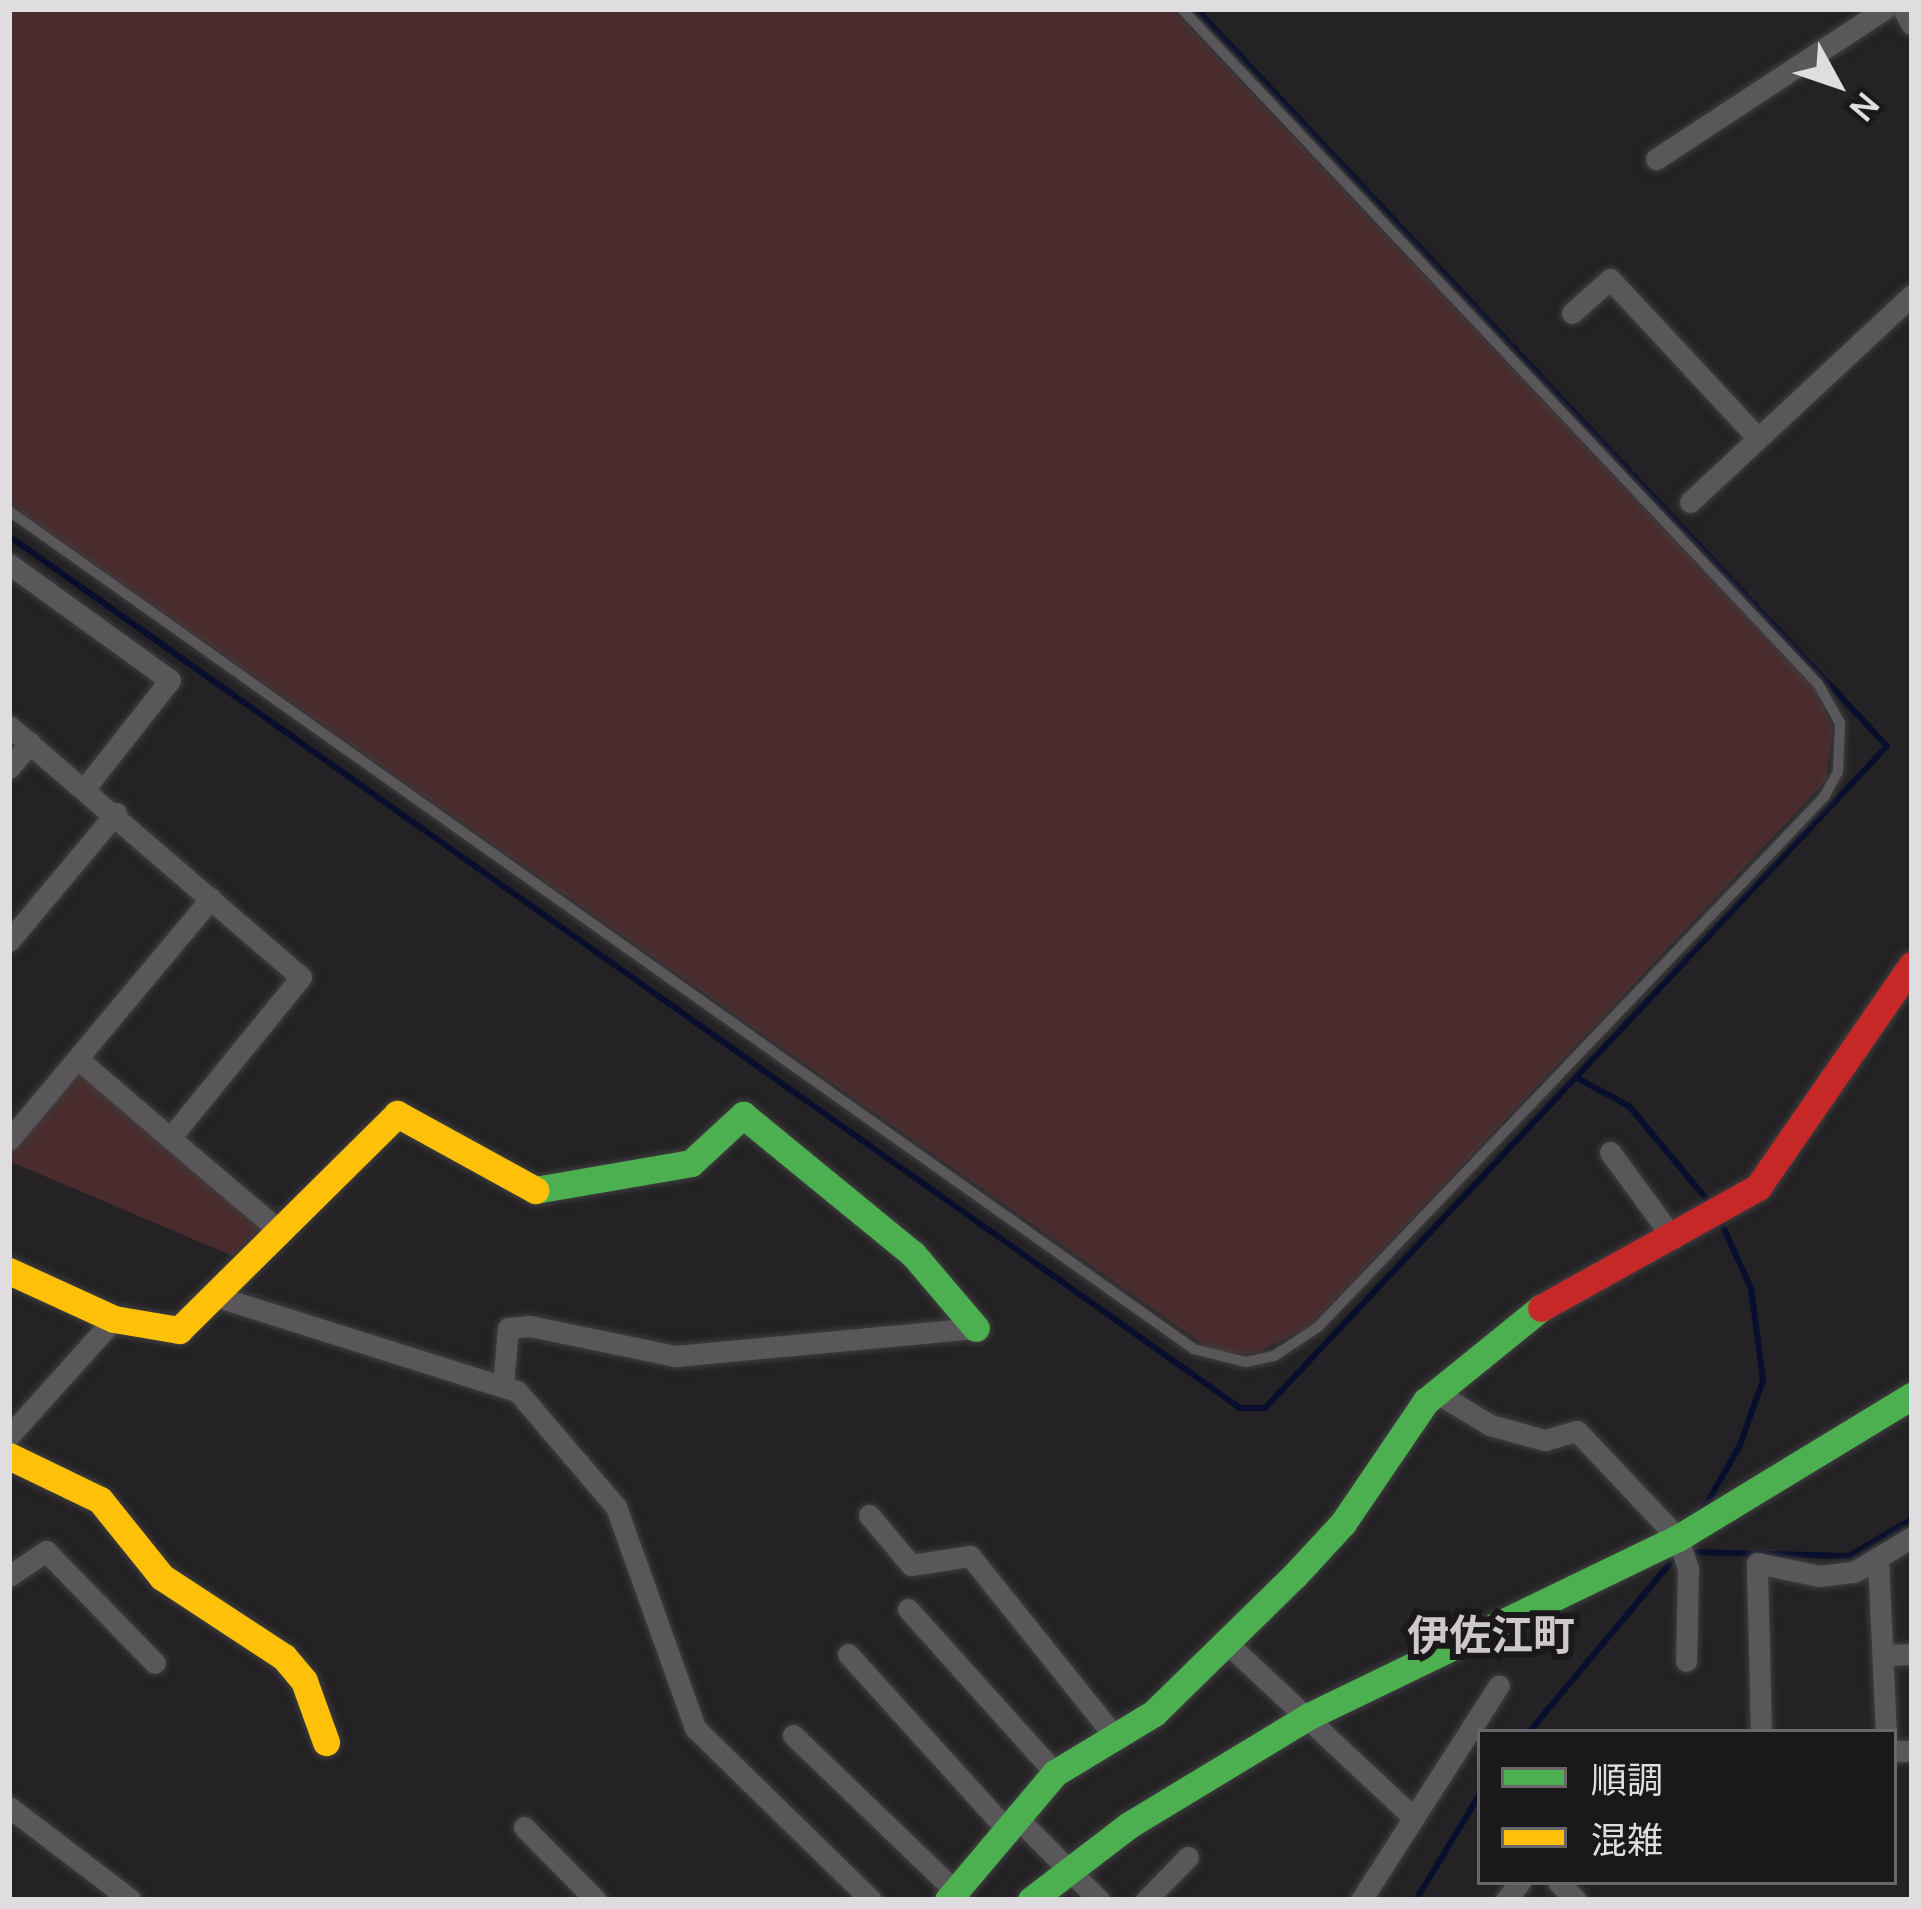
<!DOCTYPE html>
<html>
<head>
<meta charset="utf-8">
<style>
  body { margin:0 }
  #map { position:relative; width:1921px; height:1909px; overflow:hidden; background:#242224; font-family:Manrope,"Noto Sans JP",sans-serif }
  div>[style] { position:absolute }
  .green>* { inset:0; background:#4a2c2e }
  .stream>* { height:6px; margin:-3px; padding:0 3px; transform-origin:3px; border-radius:3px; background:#090e2c }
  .roads { filter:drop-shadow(0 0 3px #3f3e3f) drop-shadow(0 0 3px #3f3e3f) }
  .lane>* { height:10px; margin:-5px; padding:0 5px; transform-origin:5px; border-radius:5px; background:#595759 }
  .street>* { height:21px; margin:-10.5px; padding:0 10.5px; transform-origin:10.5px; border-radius:10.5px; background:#595759 }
  .fast>* { height:27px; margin:-13.5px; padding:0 13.5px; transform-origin:13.5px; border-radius:13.5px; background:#4caf50 }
  .slow>* { height:27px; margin:-13.5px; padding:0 13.5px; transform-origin:13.5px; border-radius:13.5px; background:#ffc107 }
  .jam>* { height:27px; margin:-13.5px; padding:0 13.5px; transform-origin:13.5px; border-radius:13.5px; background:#c62828 }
  span { translate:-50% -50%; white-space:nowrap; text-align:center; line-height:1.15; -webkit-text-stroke:12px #1b181c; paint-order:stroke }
  .quarter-label { font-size:42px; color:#ccc8cc; font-weight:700 }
  .frame { position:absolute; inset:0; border:12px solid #e0dde0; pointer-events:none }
  .legend { position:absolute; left:1477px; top:1729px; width:420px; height:156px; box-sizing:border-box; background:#1b181c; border:3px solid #6a676a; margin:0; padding:15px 21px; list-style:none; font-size:36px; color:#e0dde0 }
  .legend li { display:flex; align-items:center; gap:24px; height:60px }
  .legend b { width:60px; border:3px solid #6a676a }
  .north { position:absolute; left:1777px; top:24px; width:120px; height:120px; -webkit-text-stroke:9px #1b181c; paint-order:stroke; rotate:130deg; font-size:33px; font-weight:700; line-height:48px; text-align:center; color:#e0dde0 }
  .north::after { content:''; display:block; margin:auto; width:42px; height:54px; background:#e0dde0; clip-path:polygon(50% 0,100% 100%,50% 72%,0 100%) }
</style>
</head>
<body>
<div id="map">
  <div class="green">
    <div style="clip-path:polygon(9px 9px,1172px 9px,1815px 689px,1833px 728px,1826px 781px,1310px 1326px,1254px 1354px,1213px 1351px,9px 504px)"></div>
    <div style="clip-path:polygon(78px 1073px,263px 1228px,233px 1256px,9px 1161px,9px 1150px)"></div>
  </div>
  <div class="stream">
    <div style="left:9px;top:536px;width:1509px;rotate:35.31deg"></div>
    <div style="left:1240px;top:1408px;width:25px"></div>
    <div style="left:1265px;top:1408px;width:908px;rotate:-46.78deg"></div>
    <div style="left:1887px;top:746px;width:1010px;rotate:-133.15deg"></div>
    <div style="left:1579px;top:1079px;width:57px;rotate:28.4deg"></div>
    <div style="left:1629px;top:1106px;width:125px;rotate:50.2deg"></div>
    <div style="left:1702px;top:1512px;width:77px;rotate:-60.4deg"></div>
    <div style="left:1740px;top:1445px;width:69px;rotate:-70.5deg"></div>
    <div style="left:1763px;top:1380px;width:93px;rotate:-97.4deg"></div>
    <div style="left:1751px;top:1288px;width:77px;rotate:-114.6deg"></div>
    <div style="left:1690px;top:1552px;width:159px;rotate:1.4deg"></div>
    <div style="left:1849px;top:1556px;width:73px;rotate:-30.4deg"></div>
    <div style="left:1529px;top:1732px;width:231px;rotate:-50.1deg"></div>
    <div style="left:1416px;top:1900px;width:124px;rotate:-58.9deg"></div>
  </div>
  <div class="roads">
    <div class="lane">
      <div style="left:9px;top:511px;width:1451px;rotate:35.27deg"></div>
      <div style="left:1194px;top:1349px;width:54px;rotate:14deg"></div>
      <div style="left:1246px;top:1362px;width:29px;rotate:-12deg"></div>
      <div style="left:1274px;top:1356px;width:53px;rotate:-33.4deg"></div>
      <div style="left:1318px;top:1327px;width:733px;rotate:-46.33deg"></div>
      <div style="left:1824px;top:797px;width:29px;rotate:-61deg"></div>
      <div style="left:1838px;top:772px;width:49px;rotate:-87.7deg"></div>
      <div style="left:1840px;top:723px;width:45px;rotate:-119.4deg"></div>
      <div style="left:1818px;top:684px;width:927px;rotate:-133.3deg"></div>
    </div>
    <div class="street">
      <div style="left:1903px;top:9px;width:18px;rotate:61deg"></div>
      <div style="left:1656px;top:159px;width:273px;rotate:-33.3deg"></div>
      <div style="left:1572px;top:313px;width:51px;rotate:-41.8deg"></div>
      <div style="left:1610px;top:279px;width:216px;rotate:47.1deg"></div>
      <div style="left:1690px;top:502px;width:304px;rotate:-43deg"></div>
      <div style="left:9px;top:564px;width:198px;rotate:35.8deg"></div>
      <div style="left:170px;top:680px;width:137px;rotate:128.2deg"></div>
      <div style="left:9px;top:726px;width:385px;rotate:40.7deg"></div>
      <div style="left:301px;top:977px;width:208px;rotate:129.1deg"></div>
      <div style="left:170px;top:1138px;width:145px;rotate:40.3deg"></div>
      <div style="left:9px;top:768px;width:33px;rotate:-50deg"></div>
      <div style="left:9px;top:941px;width:167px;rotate:-50.1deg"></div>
      <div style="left:79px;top:1060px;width:120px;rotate:40.6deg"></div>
      <div style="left:9px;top:1140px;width:315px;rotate:-50.1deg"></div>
      <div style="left:1610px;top:1152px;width:107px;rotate:53.8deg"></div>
      <div style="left:218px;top:1297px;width:313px;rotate:17.5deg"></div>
      <div style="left:517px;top:1391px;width:153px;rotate:49.5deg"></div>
      <div style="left:616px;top:1507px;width:235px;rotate:70.3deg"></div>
      <div style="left:695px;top:1728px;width:246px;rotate:44.3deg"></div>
      <div style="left:503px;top:1385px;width:57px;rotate:-85deg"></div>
      <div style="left:508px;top:1328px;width:22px;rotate:-5deg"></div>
      <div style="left:530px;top:1326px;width:148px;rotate:11.7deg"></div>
      <div style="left:675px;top:1356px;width:302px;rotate:-5.3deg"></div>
      <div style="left:1437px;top:1393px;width:62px;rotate:31.1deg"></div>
      <div style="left:1490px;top:1425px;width:57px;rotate:15.3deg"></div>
      <div style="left:1545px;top:1440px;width:33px;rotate:-16deg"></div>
      <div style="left:1577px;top:1431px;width:147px;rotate:46.7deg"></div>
      <div style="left:1678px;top:1538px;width:32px;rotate:72deg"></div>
      <div style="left:1688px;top:1568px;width:93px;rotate:91.2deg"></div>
      <div style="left:9px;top:1436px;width:157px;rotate:-48.1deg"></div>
      <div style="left:869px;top:1515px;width:65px;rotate:50deg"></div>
      <div style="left:911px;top:1565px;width:60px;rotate:-8.7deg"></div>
      <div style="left:970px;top:1556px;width:232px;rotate:51.3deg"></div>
      <div style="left:1878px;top:1558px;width:174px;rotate:87.4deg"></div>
      <div style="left:9px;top:1576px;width:45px;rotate:-34deg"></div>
      <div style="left:46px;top:1551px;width:156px;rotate:45.8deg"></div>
      <div style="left:908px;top:1609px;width:220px;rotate:48.1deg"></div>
      <div style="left:1228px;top:1644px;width:253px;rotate:43.1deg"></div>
      <div style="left:848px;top:1654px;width:241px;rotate:47.9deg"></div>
      <div style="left:1883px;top:1655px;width:29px;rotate:-2deg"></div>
      <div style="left:1761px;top:1732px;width:169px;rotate:-91.4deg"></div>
      <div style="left:1757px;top:1563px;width:63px;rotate:11.8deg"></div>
      <div style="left:1819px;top:1576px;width:35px;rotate:-7deg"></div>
      <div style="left:1854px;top:1572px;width:68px;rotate:-31.1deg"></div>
      <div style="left:793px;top:1735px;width:226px;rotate:43.9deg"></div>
      <div style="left:1894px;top:1751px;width:18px"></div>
      <div style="left:9px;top:1807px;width:153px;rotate:37.3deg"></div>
      <div style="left:1020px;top:1821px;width:112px;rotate:45deg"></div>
      <div style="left:524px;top:1827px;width:103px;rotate:45.4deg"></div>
      <div style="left:1558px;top:1882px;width:25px;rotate:45deg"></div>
      <div style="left:1146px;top:1900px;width:60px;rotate:-45.7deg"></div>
      <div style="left:1361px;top:1900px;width:255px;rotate:-57.3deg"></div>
      <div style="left:1506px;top:1900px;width:23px;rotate:-52deg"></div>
    </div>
    <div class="fast">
      <div style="left:535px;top:1190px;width:158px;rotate:-9.8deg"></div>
      <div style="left:691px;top:1163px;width:71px;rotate:-42.7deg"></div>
      <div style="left:743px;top:1115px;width:220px;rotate:39.3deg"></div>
      <div style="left:913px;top:1254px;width:97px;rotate:49.6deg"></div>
      <div style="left:948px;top:1900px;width:166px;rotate:-49.9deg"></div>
      <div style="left:1055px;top:1773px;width:116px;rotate:-31.2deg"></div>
      <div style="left:1154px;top:1713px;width:197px;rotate:-44.4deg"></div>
      <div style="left:1295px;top:1575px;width:71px;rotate:-47.3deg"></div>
      <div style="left:1343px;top:1523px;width:148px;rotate:-55.8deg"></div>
      <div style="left:1426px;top:1401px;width:148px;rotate:-39deg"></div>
      <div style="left:1031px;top:1900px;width:123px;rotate:-37.4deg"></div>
      <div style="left:1129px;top:1825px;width:208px;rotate:-31.2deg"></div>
      <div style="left:1307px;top:1717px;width:412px;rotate:-25.8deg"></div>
      <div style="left:1678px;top:1538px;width:274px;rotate:-31.3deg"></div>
    </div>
    <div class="slow">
      <div style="left:9px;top:1271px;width:115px;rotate:24.6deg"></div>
      <div style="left:114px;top:1319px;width:66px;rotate:9.6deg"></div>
      <div style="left:179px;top:1330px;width:307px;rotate:-44.7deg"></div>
      <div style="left:397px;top:1114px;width:158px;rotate:28.8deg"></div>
      <div style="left:9px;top:1456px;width:101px;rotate:25.8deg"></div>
      <div style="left:100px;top:1500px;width:99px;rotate:51.2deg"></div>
      <div style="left:162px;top:1577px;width:146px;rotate:33.3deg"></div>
      <div style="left:284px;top:1657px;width:31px;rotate:50deg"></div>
      <div style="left:304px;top:1681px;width:65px;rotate:70.2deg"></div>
    </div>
    <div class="jam">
      <div style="left:1541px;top:1308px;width:248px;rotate:-29.1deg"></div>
      <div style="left:1758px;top:1187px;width:270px;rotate:-55.3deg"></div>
    </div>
  </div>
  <div class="quarter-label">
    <span style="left:1491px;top:1634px">伊佐江町</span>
  </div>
  <div class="frame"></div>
  <ul class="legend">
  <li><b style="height:15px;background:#4caf50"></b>順調</li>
  <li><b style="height:15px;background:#ffc107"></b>混雑</li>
  </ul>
  <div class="north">N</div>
</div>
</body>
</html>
